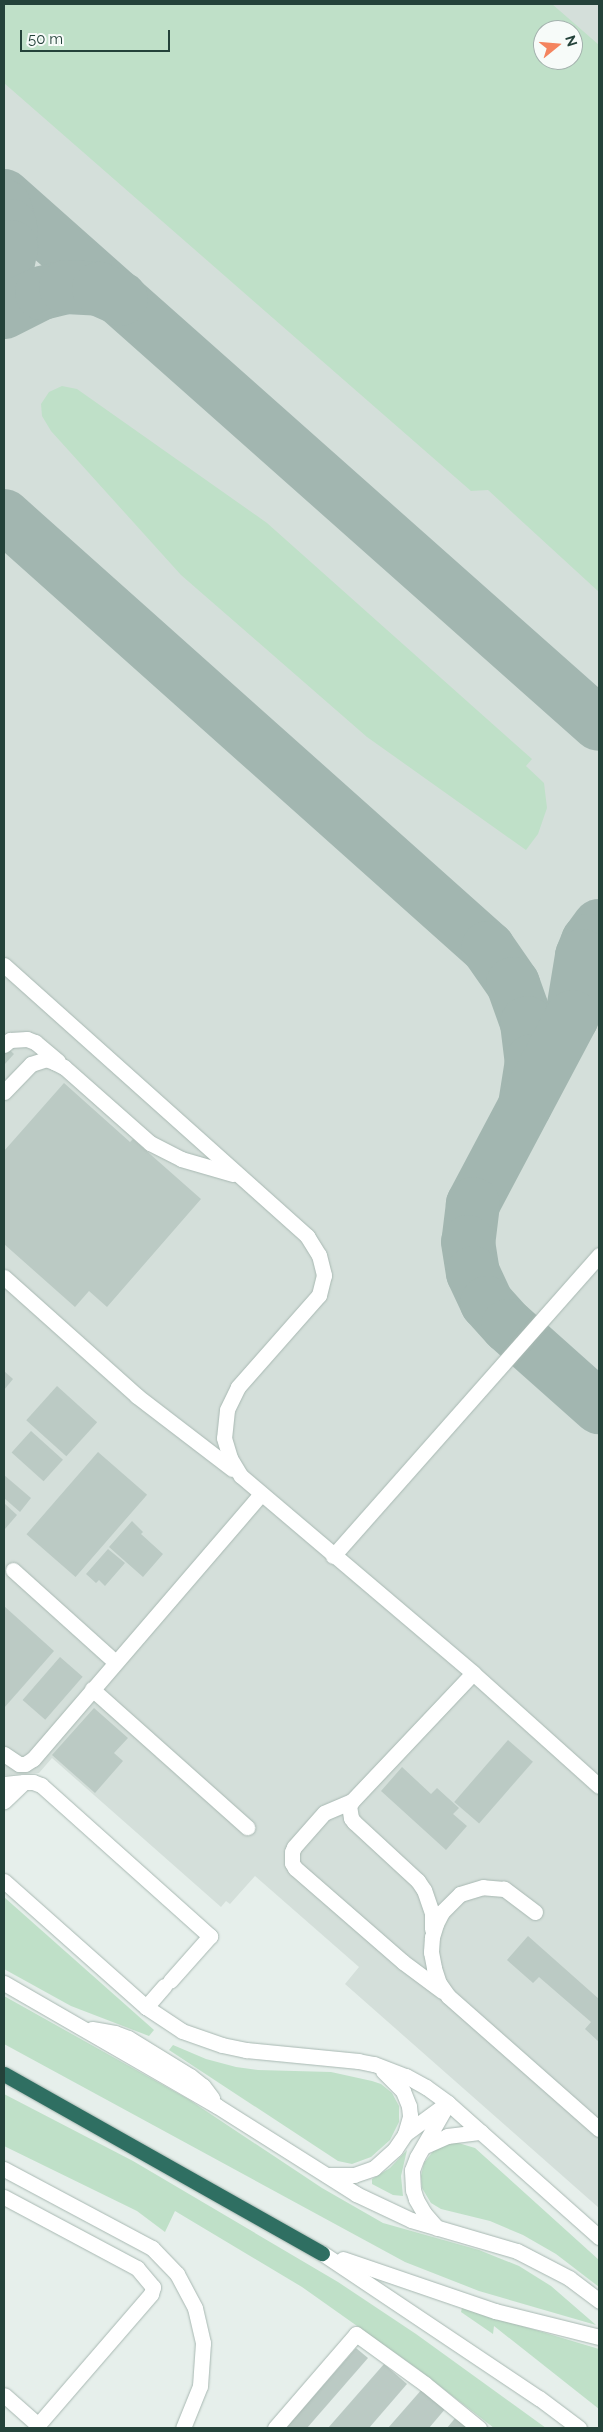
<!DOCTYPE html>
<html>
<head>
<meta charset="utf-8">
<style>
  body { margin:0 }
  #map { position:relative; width:603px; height:2432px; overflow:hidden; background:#e6efeb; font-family:Raleway,sans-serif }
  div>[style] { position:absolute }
  .built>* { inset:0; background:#d4dfda }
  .green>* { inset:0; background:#bfe0c8 }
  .taxiway>* { height:54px; margin:-27px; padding:0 27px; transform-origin:27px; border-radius:27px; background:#a2b6b0 }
  .building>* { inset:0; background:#bbcac4; transform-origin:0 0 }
  .roads { filter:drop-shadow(0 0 1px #a8b8b2) drop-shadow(0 0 1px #a8b8b2) }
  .minor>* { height:15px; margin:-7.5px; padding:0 7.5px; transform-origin:7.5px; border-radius:7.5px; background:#fff }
  .highway>* { height:15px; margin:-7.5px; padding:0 7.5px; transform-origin:7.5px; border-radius:7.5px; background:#2f6f62 }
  span { translate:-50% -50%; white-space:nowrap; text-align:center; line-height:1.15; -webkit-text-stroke:4px #f7fbf9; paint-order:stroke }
  .frame { position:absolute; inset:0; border:5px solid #24423a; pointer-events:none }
  .north { position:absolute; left:533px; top:20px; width:50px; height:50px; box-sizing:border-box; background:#f7fbf9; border:1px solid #a3b1ad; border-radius:50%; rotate:73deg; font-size:14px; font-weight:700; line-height:20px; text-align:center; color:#24423a }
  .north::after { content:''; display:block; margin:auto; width:18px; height:22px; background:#f4845f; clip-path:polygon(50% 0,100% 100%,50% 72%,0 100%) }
  .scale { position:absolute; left:20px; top:30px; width:150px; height:22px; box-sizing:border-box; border:2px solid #24423a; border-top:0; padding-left:6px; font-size:15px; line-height:18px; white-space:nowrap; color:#24423a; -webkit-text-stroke:4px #f7fbf9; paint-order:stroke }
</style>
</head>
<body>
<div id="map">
  <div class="built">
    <div style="clip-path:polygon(evenodd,4px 4px,599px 4px,599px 2208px,345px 1984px,359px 1967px,255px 1876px,230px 1904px,226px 1901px,221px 1907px,52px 1758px,39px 1773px,4px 1775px,4px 4px,543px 30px,573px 30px,573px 60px,543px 60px,543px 30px)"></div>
  </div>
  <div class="green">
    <div style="clip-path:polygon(evenodd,4px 4px,552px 4px,599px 45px,599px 592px,488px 490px,471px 491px,4px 83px,4px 4px,543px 30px,573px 30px,573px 60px,543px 60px,543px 30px)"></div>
    <div style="clip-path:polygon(62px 386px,77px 389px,267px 523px,532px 759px,526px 766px,544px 783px,547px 808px,538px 834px,526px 850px,367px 737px,181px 575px,51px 431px,42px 416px,41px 404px,49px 392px)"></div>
    <div style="clip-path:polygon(4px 1897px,154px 2030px,149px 2036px,71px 2006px,4px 1969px)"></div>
    <div style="clip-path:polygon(4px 1996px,188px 2099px,322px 2188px,383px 2223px,479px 2250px,519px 2266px,551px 2286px,596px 2325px,479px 2291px,405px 2262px,4px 2044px)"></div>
    <div style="clip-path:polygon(173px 2045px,206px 2059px,236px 2067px,258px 2070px,331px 2072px,372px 2081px,381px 2084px,392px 2093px,399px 2106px,399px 2122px,390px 2140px,371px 2157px,352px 2164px,338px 2161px,169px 2050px)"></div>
    <div style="clip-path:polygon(4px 2094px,133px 2161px,338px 2282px,416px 2334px,546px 2428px,494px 2428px,415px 2367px,302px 2287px,175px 2211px,165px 2232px,137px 2211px,4px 2146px)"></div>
    <div style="clip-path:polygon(455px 2142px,475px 2148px,599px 2260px,599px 2287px,556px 2254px,523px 2235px,490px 2221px,441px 2209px,431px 2203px,422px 2188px,421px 2176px,424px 2163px,434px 2150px,445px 2144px)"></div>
    <div style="clip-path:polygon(407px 2150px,401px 2176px,403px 2196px,393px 2195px,372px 2184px,372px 2179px,390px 2168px)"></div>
    <div style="clip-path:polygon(462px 2308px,599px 2349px,599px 2409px,494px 2326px,493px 2334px,461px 2312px)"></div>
  </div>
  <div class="taxiway">
    <div style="left:4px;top:196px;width:795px;rotate:41.59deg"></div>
    <div style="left:4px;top:206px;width:21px;rotate:73deg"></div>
    <div style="left:10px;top:226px;width:21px;rotate:87deg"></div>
    <div style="left:11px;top:247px;width:36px;rotate:101deg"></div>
    <div style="left:4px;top:312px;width:42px;rotate:-26.6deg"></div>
    <div style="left:42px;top:293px;width:25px;rotate:-14deg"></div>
    <div style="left:66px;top:287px;width:33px;rotate:3deg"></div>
    <div style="left:99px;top:289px;width:24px;rotate:24deg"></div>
    <div style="left:4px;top:516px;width:649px;rotate:41.75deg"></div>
    <div style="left:488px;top:948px;width:44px;rotate:55.2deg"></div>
    <div style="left:513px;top:984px;width:41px;rotate:70.3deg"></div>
    <div style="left:527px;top:1023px;width:38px;rotate:83deg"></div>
    <div style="left:532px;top:1061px;width:45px;rotate:99deg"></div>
    <div style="left:599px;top:926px;width:19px;rotate:126deg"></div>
    <div style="left:588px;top:941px;width:16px;rotate:112deg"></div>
    <div style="left:582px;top:956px;width:62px;rotate:99.3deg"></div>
    <div style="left:572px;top:1017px;width:212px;rotate:117.9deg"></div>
    <div style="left:473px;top:1204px;width:38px;rotate:97deg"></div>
    <div style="left:468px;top:1242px;width:31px;rotate:81deg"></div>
    <div style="left:473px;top:1273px;width:33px;rotate:65deg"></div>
    <div style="left:487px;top:1303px;width:31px;rotate:48deg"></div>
    <div style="left:508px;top:1326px;width:122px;rotate:41.7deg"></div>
  </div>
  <div class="building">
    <div style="clip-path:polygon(4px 1045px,14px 1054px,4px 1065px)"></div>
    <div style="clip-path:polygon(64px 1083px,130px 1142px,133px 1139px,201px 1199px,107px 1307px,89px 1291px,75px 1307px,4px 1244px,4px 1151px)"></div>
    <div style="clip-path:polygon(4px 1371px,13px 1379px,4px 1390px)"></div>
    <div style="left:57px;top:1386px;width:54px;height:46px;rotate:42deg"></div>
    <div style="left:31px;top:1431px;width:43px;height:29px;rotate:42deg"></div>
    <div style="left:98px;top:1452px;width:65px;height:109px;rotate:41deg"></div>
    <div style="clip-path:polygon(4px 1475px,31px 1498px,20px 1512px,4px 1498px)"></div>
    <div style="clip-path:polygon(4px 1503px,17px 1515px,5px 1529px,4px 1528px)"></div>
    <div style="clip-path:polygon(132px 1521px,143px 1532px,141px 1534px,163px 1554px,143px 1577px,109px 1547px)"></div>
    <div style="clip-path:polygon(108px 1549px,125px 1563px,105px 1586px,99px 1580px,96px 1583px,86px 1574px)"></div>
    <div style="clip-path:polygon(4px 1606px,54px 1651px,4px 1708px)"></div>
    <div style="left:60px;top:1657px;width:30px;height:57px;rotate:41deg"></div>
    <div style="clip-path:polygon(94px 1708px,128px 1738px,114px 1753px,123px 1761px,95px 1793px,52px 1755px)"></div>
    <div style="left:508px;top:1740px;width:33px;height:82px;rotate:41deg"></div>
    <div style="clip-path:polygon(402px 1767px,431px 1794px,437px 1788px,459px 1808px,453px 1814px,467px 1826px,446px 1850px,381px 1791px)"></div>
    <div style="clip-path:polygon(528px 1936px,599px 1999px,599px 2042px,585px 2029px,591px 2022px,539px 1977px,533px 1983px,507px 1960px)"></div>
    <div style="clip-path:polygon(356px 2348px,368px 2358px,307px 2428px,286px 2428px)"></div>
    <div style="clip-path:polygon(384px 2364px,407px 2384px,369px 2428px,328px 2428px)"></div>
    <div style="clip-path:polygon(423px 2388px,446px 2408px,429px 2428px,388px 2428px)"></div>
    <div style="clip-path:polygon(456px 2417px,469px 2428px,447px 2428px)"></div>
  </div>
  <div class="roads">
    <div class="minor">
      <div style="left:4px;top:965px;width:407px;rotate:41.8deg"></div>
      <div style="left:307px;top:1236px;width:22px;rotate:58deg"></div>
      <div style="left:319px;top:1255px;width:21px;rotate:76deg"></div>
      <div style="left:324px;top:1275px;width:21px;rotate:104deg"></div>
      <div style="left:319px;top:1295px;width:123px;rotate:131.4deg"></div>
      <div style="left:238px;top:1387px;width:25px;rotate:116deg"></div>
      <div style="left:227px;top:1410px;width:28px;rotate:96deg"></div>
      <div style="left:224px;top:1438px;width:21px;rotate:73deg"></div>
      <div style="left:230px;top:1458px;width:21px;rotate:59deg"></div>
      <div style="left:241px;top:1476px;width:304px;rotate:40.3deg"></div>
      <div style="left:473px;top:1673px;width:169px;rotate:41.9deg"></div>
      <div style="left:4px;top:1045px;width:8px;rotate:-40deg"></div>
      <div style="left:10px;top:1040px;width:17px;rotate:-3deg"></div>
      <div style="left:27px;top:1039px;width:9px;rotate:21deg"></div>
      <div style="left:35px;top:1042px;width:30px;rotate:40deg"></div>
      <div style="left:4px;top:1092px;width:39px;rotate:-46deg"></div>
      <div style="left:31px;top:1064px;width:16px;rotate:-18deg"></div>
      <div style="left:46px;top:1059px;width:9px;rotate:21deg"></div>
      <div style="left:54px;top:1062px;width:11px;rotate:27deg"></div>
      <div style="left:64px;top:1067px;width:115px;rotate:41.5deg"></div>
      <div style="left:150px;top:1143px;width:35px;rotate:27deg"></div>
      <div style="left:181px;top:1159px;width:54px;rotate:16.1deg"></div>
      <div style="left:4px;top:1277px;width:178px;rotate:41.8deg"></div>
      <div style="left:137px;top:1396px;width:120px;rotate:37.5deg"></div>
      <div style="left:333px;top:1556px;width:402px;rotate:-48.5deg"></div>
      <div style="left:13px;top:1570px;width:137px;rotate:42deg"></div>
      <div style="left:92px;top:1689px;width:208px;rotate:41.7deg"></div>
      <div style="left:4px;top:1754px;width:18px;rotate:34deg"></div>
      <div style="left:19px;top:1764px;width:6px"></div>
      <div style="left:25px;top:1764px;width:9px;rotate:-32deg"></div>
      <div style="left:33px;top:1759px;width:350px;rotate:-49.3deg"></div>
      <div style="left:24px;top:1782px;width:9px"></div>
      <div style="left:33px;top:1782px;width:9px;rotate:21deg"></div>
      <div style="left:41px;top:1785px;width:227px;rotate:41.8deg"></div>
      <div style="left:210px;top:1936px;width:60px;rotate:131.6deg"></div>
      <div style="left:4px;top:1784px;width:20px;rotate:-6deg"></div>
      <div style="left:24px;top:1782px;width:28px;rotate:136deg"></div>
      <div style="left:352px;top:1801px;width:30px;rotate:157deg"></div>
      <div style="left:324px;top:1813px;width:45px;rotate:131.4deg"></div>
      <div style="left:294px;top:1847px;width:5px;rotate:112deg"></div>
      <div style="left:292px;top:1852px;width:11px;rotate:90deg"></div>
      <div style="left:292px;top:1863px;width:6px;rotate:59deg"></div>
      <div style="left:295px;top:1868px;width:143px;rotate:41deg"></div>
      <div style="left:403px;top:1962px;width:49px;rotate:36.6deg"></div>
      <div style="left:4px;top:1881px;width:190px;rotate:41.6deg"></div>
      <div style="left:146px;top:2007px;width:43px;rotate:33.7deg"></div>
      <div style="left:182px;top:2031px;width:42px;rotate:19.3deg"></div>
      <div style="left:222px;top:2045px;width:25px;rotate:12deg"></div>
      <div style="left:246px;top:2050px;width:113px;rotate:5.6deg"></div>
      <div style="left:358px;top:2061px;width:16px;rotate:11deg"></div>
      <div style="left:374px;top:2064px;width:34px;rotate:21deg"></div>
      <div style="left:406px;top:2076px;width:23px;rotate:29deg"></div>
      <div style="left:426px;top:2087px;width:27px;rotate:36deg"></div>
      <div style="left:448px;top:2103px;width:202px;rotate:41.6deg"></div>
      <div style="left:535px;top:1912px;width:39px;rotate:-143deg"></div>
      <div style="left:504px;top:1889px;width:21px;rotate:-175deg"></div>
      <div style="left:483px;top:1887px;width:24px;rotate:163deg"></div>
      <div style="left:460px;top:1894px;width:25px;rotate:135deg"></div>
      <div style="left:442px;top:1912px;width:13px;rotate:117deg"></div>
      <div style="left:436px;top:1924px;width:14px;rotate:107deg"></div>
      <div style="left:432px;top:1937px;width:15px;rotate:94deg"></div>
      <div style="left:431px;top:1952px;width:16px;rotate:79deg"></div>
      <div style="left:434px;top:1968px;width:16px;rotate:72deg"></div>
      <div style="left:439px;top:1983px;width:16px;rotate:55deg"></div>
      <div style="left:448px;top:1996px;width:201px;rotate:41.4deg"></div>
      <div style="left:432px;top:1929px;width:16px;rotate:-90deg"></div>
      <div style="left:432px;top:1913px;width:24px;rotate:-109deg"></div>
      <div style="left:424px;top:1890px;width:11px;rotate:-124deg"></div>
      <div style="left:418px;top:1881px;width:87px;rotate:-137.3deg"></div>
      <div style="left:354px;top:1822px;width:5px;rotate:-127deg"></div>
      <div style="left:351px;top:1818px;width:12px;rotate:-99deg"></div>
      <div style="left:349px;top:1806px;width:6px;rotate:-59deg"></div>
      <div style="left:352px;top:1801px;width:176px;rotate:-46.6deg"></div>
      <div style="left:4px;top:1983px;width:246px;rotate:30deg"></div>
      <div style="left:217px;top:2106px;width:165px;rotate:32.3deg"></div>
      <div style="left:356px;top:2194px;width:61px;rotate:25.3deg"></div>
      <div style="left:411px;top:2220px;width:110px;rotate:16.3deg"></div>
      <div style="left:517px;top:2251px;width:59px;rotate:27.4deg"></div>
      <div style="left:569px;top:2278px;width:38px;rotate:37deg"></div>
      <div style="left:146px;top:2007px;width:28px;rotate:-49deg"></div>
      <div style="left:92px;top:2029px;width:23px;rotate:10deg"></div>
      <div style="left:115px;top:2033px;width:14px;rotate:21deg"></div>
      <div style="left:128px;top:2038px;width:73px;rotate:31.5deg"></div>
      <div style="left:190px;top:2076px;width:16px;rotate:38deg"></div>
      <div style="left:203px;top:2086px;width:15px;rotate:53deg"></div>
      <div style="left:405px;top:2134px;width:51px;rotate:-36.2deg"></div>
      <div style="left:425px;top:2146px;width:24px;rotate:-24deg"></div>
      <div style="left:447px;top:2136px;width:34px;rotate:-7deg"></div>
      <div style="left:4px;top:2169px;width:168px;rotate:28.1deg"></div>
      <div style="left:152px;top:2248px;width:36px;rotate:46deg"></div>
      <div style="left:177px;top:2274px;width:38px;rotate:62deg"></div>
      <div style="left:195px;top:2308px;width:36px;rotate:77deg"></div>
      <div style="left:203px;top:2343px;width:43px;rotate:94deg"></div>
      <div style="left:200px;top:2386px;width:45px;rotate:112deg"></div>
      <div style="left:327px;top:2175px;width:27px"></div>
      <div style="left:354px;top:2175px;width:21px;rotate:-19deg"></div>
      <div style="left:374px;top:2168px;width:28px;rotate:-42deg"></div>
      <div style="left:395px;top:2149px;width:18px;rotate:-56deg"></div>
      <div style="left:405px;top:2134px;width:19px;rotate:-74deg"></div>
      <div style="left:410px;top:2116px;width:10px;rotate:-96deg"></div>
      <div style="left:409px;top:2106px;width:16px;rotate:-112deg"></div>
      <div style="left:403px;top:2091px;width:28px;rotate:-135deg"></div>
      <div style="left:4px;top:2197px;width:151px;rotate:28.1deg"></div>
      <div style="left:137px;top:2268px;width:25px;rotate:50deg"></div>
      <div style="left:153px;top:2287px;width:7px;rotate:106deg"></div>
      <div style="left:151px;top:2294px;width:173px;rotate:130.8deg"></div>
      <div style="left:38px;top:2425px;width:45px;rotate:-138.6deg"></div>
      <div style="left:437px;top:2228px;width:20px;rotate:-131deg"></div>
      <div style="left:424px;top:2213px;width:16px;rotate:-120deg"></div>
      <div style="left:416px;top:2199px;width:9px;rotate:-108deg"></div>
      <div style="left:413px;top:2190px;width:20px;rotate:-93deg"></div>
      <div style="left:412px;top:2170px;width:14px;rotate:-69deg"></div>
      <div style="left:417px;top:2157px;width:62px;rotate:-60.1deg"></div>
      <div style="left:322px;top:2253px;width:261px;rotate:33.8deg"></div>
      <div style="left:539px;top:2398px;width:50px;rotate:36.9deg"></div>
      <div style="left:343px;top:2259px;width:161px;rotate:18.9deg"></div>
      <div style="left:495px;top:2311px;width:107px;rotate:14deg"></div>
      <div style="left:275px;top:2428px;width:124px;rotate:-49.2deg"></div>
      <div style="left:356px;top:2334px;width:85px;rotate:35.9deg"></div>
      <div style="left:425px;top:2384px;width:70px;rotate:39.2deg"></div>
    </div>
    <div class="highway">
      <div style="left:4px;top:2074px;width:365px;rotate:29.4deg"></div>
    </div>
  </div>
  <div class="frame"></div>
  <div class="north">N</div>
  <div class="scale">50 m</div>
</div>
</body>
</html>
